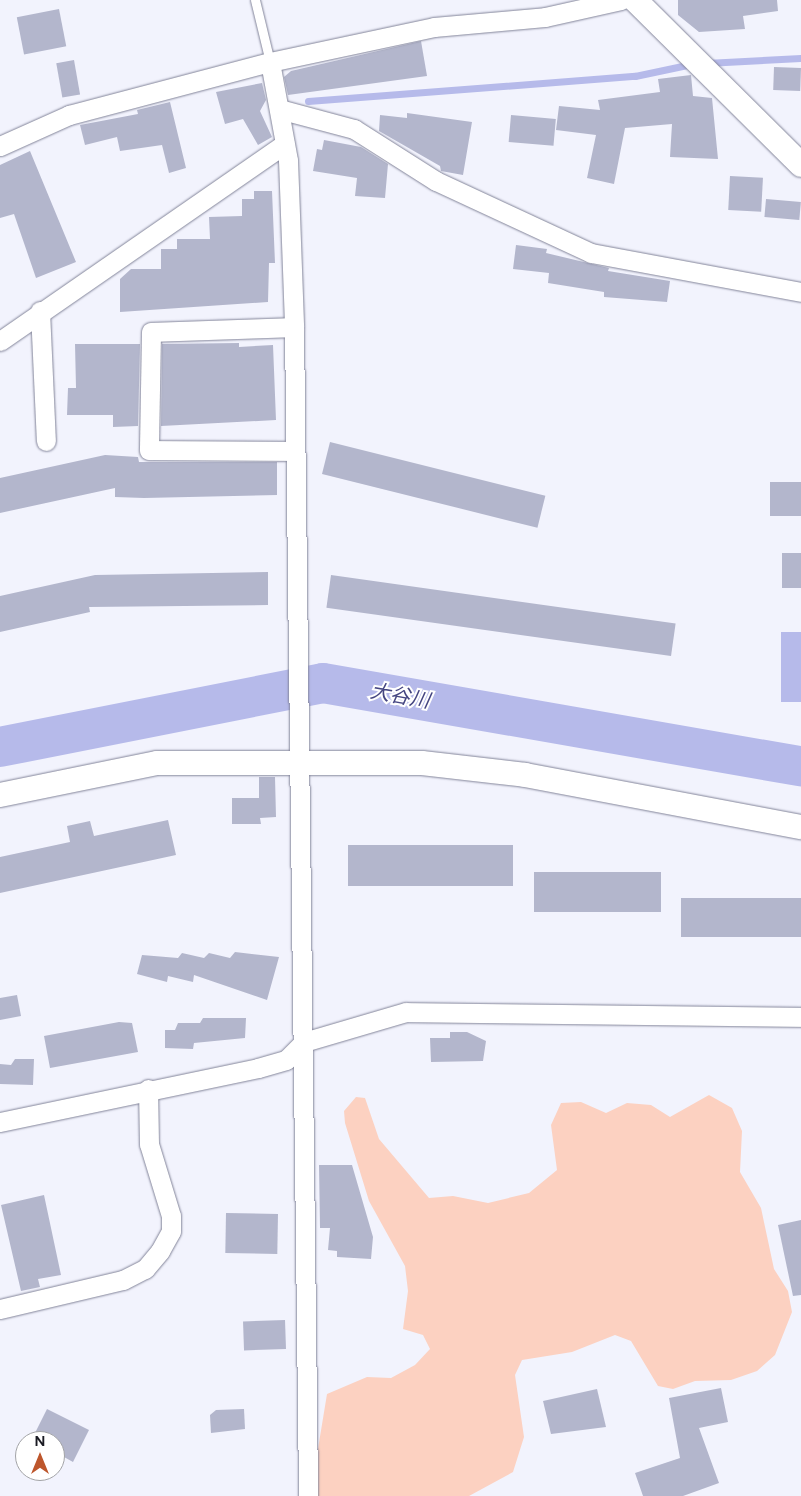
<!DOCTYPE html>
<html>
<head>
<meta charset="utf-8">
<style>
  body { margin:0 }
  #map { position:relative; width:801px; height:1496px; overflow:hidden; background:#f2f3fd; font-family:Figtree,"Noto Sans JP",sans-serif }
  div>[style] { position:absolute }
  .green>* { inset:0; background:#fcd1c1 }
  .water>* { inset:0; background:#b6baea; transform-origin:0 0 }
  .stream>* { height:7px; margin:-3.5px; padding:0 3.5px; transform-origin:3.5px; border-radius:3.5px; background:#b6baea }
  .river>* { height:40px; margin:-20px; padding:0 20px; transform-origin:20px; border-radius:20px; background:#b6baea }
  .building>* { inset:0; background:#b3b6cc; transform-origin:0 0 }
  .roads { filter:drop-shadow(0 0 1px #828499) drop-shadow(0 0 1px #828499) }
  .service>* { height:9px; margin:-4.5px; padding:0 4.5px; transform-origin:4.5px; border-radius:4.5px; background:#fff }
  .minor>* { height:19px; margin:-9.5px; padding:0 9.5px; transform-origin:9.5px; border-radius:9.5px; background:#fff }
  .tertiary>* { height:24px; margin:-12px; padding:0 12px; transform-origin:12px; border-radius:12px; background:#fff }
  span { translate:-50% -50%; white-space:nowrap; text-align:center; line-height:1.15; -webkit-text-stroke:4px #fff; paint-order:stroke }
  .water-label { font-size:20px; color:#444581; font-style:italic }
  .north { position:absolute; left:15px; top:1431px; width:50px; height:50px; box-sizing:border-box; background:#fff; border:1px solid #a3a4a7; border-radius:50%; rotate:0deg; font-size:14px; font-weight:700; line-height:20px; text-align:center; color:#1a1b23 }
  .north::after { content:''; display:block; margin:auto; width:18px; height:22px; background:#bd562c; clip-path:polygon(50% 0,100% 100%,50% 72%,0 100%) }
</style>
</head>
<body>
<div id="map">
  <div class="green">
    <div style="clip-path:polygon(709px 1095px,732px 1108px,742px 1131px,740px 1172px,761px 1208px,774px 1269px,788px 1291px,792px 1312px,775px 1355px,757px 1371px,731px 1380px,695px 1381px,673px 1389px,658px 1386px,631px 1341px,615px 1335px,572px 1352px,522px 1360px,515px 1375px,524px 1437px,513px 1472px,469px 1496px,317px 1496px,314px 1473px,327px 1394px,367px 1377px,391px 1378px,415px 1365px,430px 1349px,423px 1335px,403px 1329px,408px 1291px,405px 1266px,369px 1201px,345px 1123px,344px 1111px,356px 1097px,365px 1098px,379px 1139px,429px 1198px,453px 1196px,488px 1203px,529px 1193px,557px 1170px,551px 1125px,561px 1103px,581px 1102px,606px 1113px,627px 1103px,651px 1105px,670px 1117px)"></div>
  </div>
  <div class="water">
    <div style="left:781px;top:632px;width:20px;height:70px"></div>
  </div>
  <div class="stream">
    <div style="left:706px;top:63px;width:95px;rotate:-3deg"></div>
    <div style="left:308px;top:101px;width:328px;rotate:-4.4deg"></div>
    <div style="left:635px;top:76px;width:58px;rotate:-11.9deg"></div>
  </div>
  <div class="river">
    <div style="left:0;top:747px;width:329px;rotate:-11.2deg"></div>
    <div style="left:323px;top:683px;width:485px;rotate:9.9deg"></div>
  </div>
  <div class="building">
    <div style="clip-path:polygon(678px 0,777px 0,778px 11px,743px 16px,745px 29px,699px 32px,678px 15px)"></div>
    <div style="left:59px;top:9px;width:38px;height:43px;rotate:79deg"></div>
    <div style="clip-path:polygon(421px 41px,427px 76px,288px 95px,284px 77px,291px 71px)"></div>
    <div style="left:74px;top:60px;width:35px;height:18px;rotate:80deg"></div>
    <div style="left:774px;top:67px;width:27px;height:23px;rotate:2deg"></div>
    <div style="clip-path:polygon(691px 75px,693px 96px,712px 98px,718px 159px,670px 157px,672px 124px,625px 128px,614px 184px,587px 178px,596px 135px,556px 130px,559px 106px,600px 110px,598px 100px,660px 92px,658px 79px)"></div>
    <div style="clip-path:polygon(262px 83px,266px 100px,260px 111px,272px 137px,258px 145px,243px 119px,225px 124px,216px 92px)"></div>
    <div style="clip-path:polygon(170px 102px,186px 168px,169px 173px,162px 145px,120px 151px,117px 137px,85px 145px,80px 125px,138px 114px,137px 110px)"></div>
    <div style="clip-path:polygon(407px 113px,472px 122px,463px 175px,441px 171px,440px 166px,379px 131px,380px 115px,407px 118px)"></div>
    <div style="left:511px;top:115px;width:45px;height:27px;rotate:5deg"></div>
    <div style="clip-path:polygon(324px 140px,361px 147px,388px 164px,385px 198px,355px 196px,357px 178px,313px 171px,317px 149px,322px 150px)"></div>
    <div style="clip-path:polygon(30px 151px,76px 262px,36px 278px,14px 214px,0 218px,0 165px)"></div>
    <div style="left:730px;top:176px;width:33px;height:34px;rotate:3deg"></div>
    <div style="clip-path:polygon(254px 191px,272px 191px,275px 263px,269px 263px,268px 302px,120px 312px,120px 279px,131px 269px,161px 269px,161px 249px,177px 249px,177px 239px,210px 239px,209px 217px,242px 216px,242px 199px,254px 199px)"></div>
    <div style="left:766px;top:199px;width:35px;height:18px;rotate:5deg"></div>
    <div style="clip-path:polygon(516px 245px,547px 249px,546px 253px,609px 268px,608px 271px,670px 281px,667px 302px,604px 297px,604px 292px,548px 283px,549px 273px,513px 269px)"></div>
    <div style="clip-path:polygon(239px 343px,239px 347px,273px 345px,276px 420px,161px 426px,162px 344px)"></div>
    <div style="clip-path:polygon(75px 344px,140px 344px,138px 426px,113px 427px,113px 415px,67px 415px,68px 388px,76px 388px)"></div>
    <div style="left:330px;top:442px;width:222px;height:33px;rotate:14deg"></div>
    <div style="clip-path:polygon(105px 455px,138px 457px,139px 462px,277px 462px,277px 495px,144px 498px,115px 497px,115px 488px,0 513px,0 478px)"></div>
    <div style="left:770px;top:482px;width:31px;height:34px"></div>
    <div style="left:782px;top:553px;width:19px;height:35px"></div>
    <div style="clip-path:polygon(268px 572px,268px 605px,89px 607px,90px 612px,0 632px,0 596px,95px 575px)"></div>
    <div style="left:331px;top:575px;width:348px;height:33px;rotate:8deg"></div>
    <div style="clip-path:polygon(259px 777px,275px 777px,276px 817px,260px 818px,261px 824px,232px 824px,232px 798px,259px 798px)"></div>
    <div style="clip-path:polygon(168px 820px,176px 855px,0 893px,0 857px,70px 842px,67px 826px,90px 821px,94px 836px)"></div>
    <div style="left:348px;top:845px;width:165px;height:41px"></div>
    <div style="left:534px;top:872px;width:127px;height:40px"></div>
    <div style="left:681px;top:898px;width:120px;height:39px"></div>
    <div style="clip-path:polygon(235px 952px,279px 957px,267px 1000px,194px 975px,193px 982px,168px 976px,167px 982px,137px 974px,142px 955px,178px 958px,182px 953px,204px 958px,209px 953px,230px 958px)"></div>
    <div style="clip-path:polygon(17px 995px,21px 1016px,0 1020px,0 998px)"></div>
    <div style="clip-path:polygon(203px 1018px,246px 1018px,245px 1038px,194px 1043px,193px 1049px,165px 1048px,165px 1030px,175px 1030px,178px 1023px,200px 1023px)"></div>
    <div style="clip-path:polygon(119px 1022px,132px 1023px,138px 1052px,50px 1068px,44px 1036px)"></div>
    <div style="clip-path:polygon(450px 1032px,467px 1032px,486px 1041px,483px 1061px,431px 1062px,430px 1038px,450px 1038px)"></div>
    <div style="clip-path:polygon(15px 1059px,34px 1059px,33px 1085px,0 1084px,0 1064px,11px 1065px)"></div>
    <div style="clip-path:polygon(319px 1165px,352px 1165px,373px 1237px,371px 1259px,337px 1257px,337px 1251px,328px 1250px,330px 1228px,320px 1228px)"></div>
    <div style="clip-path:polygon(44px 1195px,61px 1275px,38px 1279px,40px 1287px,21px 1291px,1px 1205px)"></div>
    <div style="left:226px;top:1213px;width:52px;height:40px;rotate:1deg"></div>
    <div style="clip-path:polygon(801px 1220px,801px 1295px,793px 1296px,778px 1225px)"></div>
    <div style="left:285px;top:1320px;width:29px;height:42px;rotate:88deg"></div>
    <div style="clip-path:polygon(721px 1388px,728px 1422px,699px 1428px,719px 1483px,683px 1496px,643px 1496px,635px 1473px,680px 1458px,669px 1398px)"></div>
    <div style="clip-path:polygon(597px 1389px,606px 1427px,551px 1434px,543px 1401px)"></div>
    <div style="clip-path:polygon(47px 1409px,89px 1430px,73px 1462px,55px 1452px,55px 1441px,31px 1441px)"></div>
    <div style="clip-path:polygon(244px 1409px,245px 1429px,211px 1433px,210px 1415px,216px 1410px)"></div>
  </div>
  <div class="roads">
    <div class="service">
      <div style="left:255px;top:0;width:64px;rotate:76.4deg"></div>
    </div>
    <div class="minor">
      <div style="left:270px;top:62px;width:100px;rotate:79.6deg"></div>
      <div style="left:288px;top:160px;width:167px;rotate:87.9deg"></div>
      <div style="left:294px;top:327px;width:1169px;rotate:89.31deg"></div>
      <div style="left:279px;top:109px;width:78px;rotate:14.9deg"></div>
      <div style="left:354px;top:129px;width:97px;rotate:32.4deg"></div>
      <div style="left:436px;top:181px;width:171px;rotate:24.9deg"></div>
      <div style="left:591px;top:253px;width:214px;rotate:10.5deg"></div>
      <div style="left:0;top:146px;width:76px;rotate:-24.2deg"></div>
      <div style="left:69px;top:115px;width:208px;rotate:-14.8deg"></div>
      <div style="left:270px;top:62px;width:168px;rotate:-12deg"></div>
      <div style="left:434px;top:27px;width:111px;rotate:-5.1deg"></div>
      <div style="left:545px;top:17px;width:78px;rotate:-12.6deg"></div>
      <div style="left:40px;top:311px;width:130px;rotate:87.4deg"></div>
      <div style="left:294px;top:327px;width:143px;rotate:178deg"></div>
      <div style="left:151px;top:332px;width:118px;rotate:91deg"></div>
      <div style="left:149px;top:450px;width:146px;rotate:0.4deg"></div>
      <div style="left:0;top:341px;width:346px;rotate:-34.7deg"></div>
      <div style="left:0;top:1122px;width:264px;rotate:-11.8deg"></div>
      <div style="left:258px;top:1068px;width:29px;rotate:-16deg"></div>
      <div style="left:286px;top:1060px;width:25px;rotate:-45deg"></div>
      <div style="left:304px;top:1042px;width:106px;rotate:-16.4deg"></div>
      <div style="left:406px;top:1012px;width:395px;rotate:0.7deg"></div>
      <div style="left:0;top:1309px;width:126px;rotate:-13.3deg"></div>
      <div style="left:123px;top:1280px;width:25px;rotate:-27deg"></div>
      <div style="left:145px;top:1269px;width:23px;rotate:-50deg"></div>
      <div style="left:160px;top:1251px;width:23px;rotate:-61deg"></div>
      <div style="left:171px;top:1231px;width:15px;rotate:-90deg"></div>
      <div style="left:171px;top:1216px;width:75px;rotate:-107deg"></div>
      <div style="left:149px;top:1144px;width:55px;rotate:-91deg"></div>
    </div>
    <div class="tertiary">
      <div style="left:635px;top:0;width:234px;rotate:44.8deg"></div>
      <div style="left:0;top:795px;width:160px;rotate:-11.5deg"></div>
      <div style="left:157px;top:763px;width:265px"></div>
      <div style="left:422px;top:763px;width:104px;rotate:6.6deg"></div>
      <div style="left:525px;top:775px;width:281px;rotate:10.7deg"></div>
    </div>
  </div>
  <div class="water-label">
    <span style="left:400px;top:696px;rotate:10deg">大谷川</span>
  </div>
  <div class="north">N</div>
</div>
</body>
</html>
